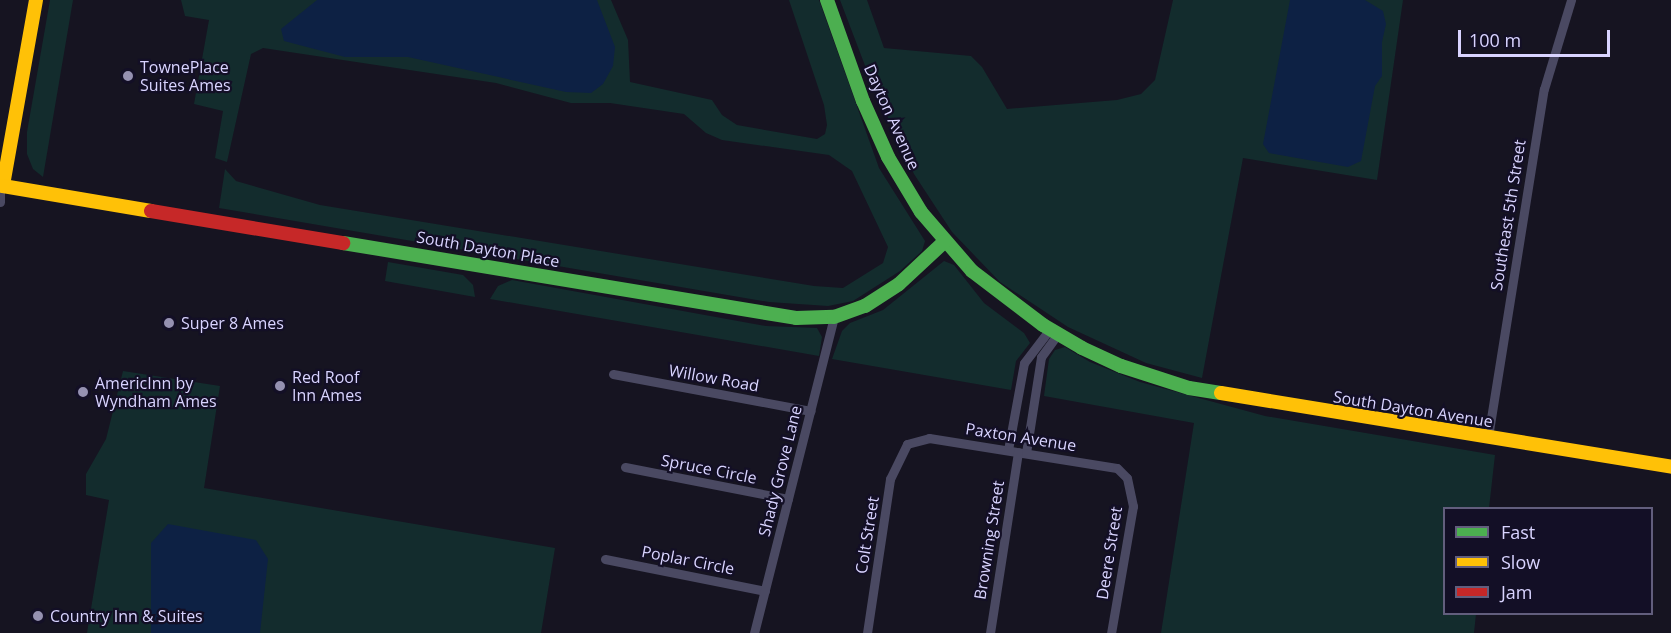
<!DOCTYPE html>
<html>
<head>
<meta charset="utf-8">
<style>
  body { margin:0 }
  #map { position:relative; width:1671px; height:633px; overflow:hidden; background:#161421; font-family:"Open Sans",sans-serif }
  div>[style] { position:absolute }
  .green>* { inset:0; background:#132c2d }
  .water>* { inset:0; background:#0d2144 }
  .street>* { height:9px; margin:-4.5px; padding:0 4.5px; transform-origin:4.5px; border-radius:4.5px; background:#4a4962 }
  .fast>* { height:14px; margin:-7px; padding:0 7px; transform-origin:7px; border-radius:7px; background:#4caf50 }
  .slow>* { height:14px; margin:-7px; padding:0 7px; transform-origin:7px; border-radius:7px; background:#ffc107 }
  .jam>* { height:14px; margin:-7px; padding:0 7px; transform-origin:7px; border-radius:7px; background:#c62828 }
  .dots>* { width:16px; height:16px; translate:-50% -50%; box-sizing:border-box; border:3px solid #130f26; border-radius:50% }
  span { translate:-50% -50%; white-space:nowrap; text-align:center; line-height:1.15; -webkit-text-stroke:4.5px #130f26; paint-order:stroke }
  .poi-label { font-size:16px; color:#d9d4ff }
  .left { translate:0 -50%; text-align:left }
  .street-label { font-size:16px; color:#d9d4ff }
  .legend { position:absolute; left:1443px; top:507px; width:210px; height:108px; box-sizing:border-box; background:#130f26; border:2px solid #625e7d; margin:0; padding:8px 10px; list-style:none; font-size:18px; color:#d9d4ff }
  .legend li { display:flex; align-items:center; gap:12px; height:30px }
  .legend b { width:30px; border:2px solid #625e7d }
  .scale { position:absolute; left:1458px; top:30px; width:152px; height:27px; box-sizing:border-box; border:3px solid #d9d4ff; border-top:0; padding-left:8px; font-size:18px; line-height:21px; white-space:nowrap; color:#d9d4ff; -webkit-text-stroke:4px #130f26; paint-order:stroke }
</style>
</head>
<body>
<div id="map">
  <div class="green">
    <div style="clip-path:polygon(50px 0,73px 0,43px 177px,33px 169px,27px 154px,27px 132px)"></div>
    <div style="clip-path:polygon(181px 0,611px 0,628px 40px,630px 82px,712px 100px,722px 115px,737px 125px,817px 139px,825px 134px,827px 125px,824px 105px,789px 0,819px 0,879px 168px,925px 241px,922px 251px,900px 271px,853px 301px,828px 306px,769px 302px,219px 208px,225px 169px,236px 181px,320px 205px,814px 286px,843px 288px,883px 263px,888px 247px,852px 171px,829px 155px,722px 140px,706px 133px,684px 114px,610px 103px,571px 103px,496px 83px,263px 48px,251px 54px,227px 162px,215px 158px,223px 111px,194px 104px,209px 20px,185px 16px)"></div>
    <div style="clip-path:polygon(840px 0,867px 0,884px 48px,971px 56px,982px 67px,1007px 109px,1117px 100px,1141px 94px,1155px 80px,1173px 0,1403px 0,1377px 180px,1243px 158px,1202px 378px,1146px 363px,1068px 327px,1000px 282px,952px 232px,914px 174px,869px 76px)"></div>
    <div style="clip-path:polygon(944px 261px,954px 265px,984px 303px,1024px 333px,1030px 343px,1016px 361px,1011px 390px,832px 359px,842px 331px,850px 323px,883px 310px)"></div>
    <div style="clip-path:polygon(388px 262px,463px 275px,473px 285px,475px 297px,385px 281px)"></div>
    <div style="clip-path:polygon(512px 280px,766px 326px,817px 328px,822px 337px,819px 356px,490px 299px,498px 286px)"></div>
    <div style="clip-path:polygon(1065px 347px,1090px 362px,1140px 382px,1265px 416px,1495px 455px,1489px 508px,1444px 508px,1444px 614px,1476px 614px,1474px 633px,1161px 633px,1194px 423px,1044px 396px,1049px 359px,1055px 350px)"></div>
    <div style="clip-path:polygon(123px 371px,220px 386px,204px 488px,555px 548px,541px 633px,87px 633px,109px 500px,86px 495px,86px 474px,106px 439px)"></div>
  </div>
  <div class="water">
    <div style="clip-path:polygon(317px 0,597px 0,615px 47px,613px 66px,603px 84px,591px 93px,566px 92px,408px 57px,345px 57px,284px 41px,281px 29px)"></div>
    <div style="clip-path:polygon(1290px 0,1365px 0,1383px 11px,1386px 24px,1382px 42px,1382px 76px,1375px 86px,1361px 161px,1348px 167px,1269px 153px,1263px 144px)"></div>
    <div style="clip-path:polygon(168px 524px,256px 540px,268px 559px,260px 633px,151px 633px,151px 543px)"></div>
  </div>
  <div class="street">
    <div style="left:0;top:186px;width:16px;rotate:90deg"></div>
    <div style="left:613px;top:374px;width:201px;rotate:10.6deg"></div>
    <div style="left:1488px;top:437px;width:352px;rotate:-80.9deg"></div>
    <div style="left:1544px;top:89px;width:93px;rotate:-73.1deg"></div>
    <div style="left:1008px;top:450px;width:88px;rotate:-79.6deg"></div>
    <div style="left:1024px;top:363px;width:43px;rotate:-52.6deg"></div>
    <div style="left:1026px;top:453px;width:97px;rotate:-81.1deg"></div>
    <div style="left:1041px;top:357px;width:29px;rotate:-54deg"></div>
    <div style="left:625px;top:467px;width:166px;rotate:11.1deg"></div>
    <div style="left:605px;top:559px;width:163px;rotate:11.3deg"></div>
    <div style="left:754px;top:633px;width:326px;rotate:-75.8deg"></div>
    <div style="left:867px;top:633px;width:156px;rotate:-81.5deg"></div>
    <div style="left:890px;top:479px;width:39px;rotate:-64deg"></div>
    <div style="left:907px;top:444px;width:23px;rotate:-15deg"></div>
    <div style="left:929px;top:438px;width:190px;rotate:9.1deg"></div>
    <div style="left:1117px;top:468px;width:14px;rotate:45deg"></div>
    <div style="left:1127px;top:478px;width:29px;rotate:78deg"></div>
    <div style="left:1133px;top:506px;width:129px;rotate:99.8deg"></div>
    <div style="left:990px;top:633px;width:183px;rotate:-81.2deg"></div>
  </div>
  <div class="fast">
    <div style="left:827px;top:0;width:107px;rotate:70.4deg"></div>
    <div style="left:863px;top:101px;width:61px;rotate:65.9deg"></div>
    <div style="left:888px;top:157px;width:64px;rotate:59deg"></div>
    <div style="left:921px;top:212px;width:78px;rotate:49.2deg"></div>
    <div style="left:972px;top:271px;width:89px;rotate:37.3deg"></div>
    <div style="left:1043px;top:325px;width:45px;rotate:30.5deg"></div>
    <div style="left:1082px;top:348px;width:43px;rotate:24.8deg"></div>
    <div style="left:1121px;top:366px;width:71px;rotate:17.9deg"></div>
    <div style="left:1189px;top:388px;width:32px;rotate:9deg"></div>
    <div style="left:343px;top:243px;width:459px;rotate:9.4deg"></div>
    <div style="left:796px;top:318px;width:38px;rotate:-2deg"></div>
    <div style="left:834px;top:317px;width:33px;rotate:-20deg"></div>
    <div style="left:865px;top:306px;width:40px;rotate:-32.9deg"></div>
    <div style="left:899px;top:284px;width:62px;rotate:-43deg"></div>
  </div>
  <div class="slow">
    <div style="left:36px;top:0;width:189px;rotate:100.1deg"></div>
    <div style="left:3px;top:186px;width:150px;rotate:9.6deg"></div>
    <div style="left:1221px;top:393px;width:456px;rotate:9.3deg"></div>
  </div>
  <div class="jam">
    <div style="left:151px;top:211px;width:195px;rotate:9.5deg"></div>
  </div>
  <div class="dots">
    <div style="left:128px;top:76px;background:#9591b1"></div>
    <div style="left:169px;top:323px;background:#9591b1"></div>
    <div style="left:280px;top:386px;background:#9591b1"></div>
    <div style="left:83px;top:392px;background:#9591b1"></div>
    <div style="left:38px;top:616px;background:#9591b1"></div>
  </div>
  <div class="poi-label">
    <span class="left" style="left:140px;top:76px">TownePlace<br>Suites Ames</span>
    <span class="left" style="left:181px;top:323px">Super 8 Ames</span>
    <span class="left" style="left:292px;top:386px">Red Roof<br>Inn Ames</span>
    <span class="left" style="left:95px;top:392px">AmericInn by<br>Wyndham Ames</span>
    <span class="left" style="left:50px;top:616px">Country Inn &amp; Suites</span>
  </div>
  <div class="street-label">
    <span style="left:892px;top:117px;rotate:66deg">Dayton Avenue</span>
    <span style="left:1508px;top:215px;rotate:-81deg">Southeast 5th Street</span>
    <span style="left:488px;top:249px;rotate:10deg">South Dayton Place</span>
    <span style="left:714px;top:378px;rotate:10deg">Willow Road</span>
    <span style="left:1413px;top:409px;rotate:9deg">South Dayton Avenue</span>
    <span style="left:1021px;top:437px;rotate:9deg">Paxton Avenue</span>
    <span style="left:709px;top:469px;rotate:11deg">Spruce Circle</span>
    <span style="left:780px;top:471px;rotate:-76deg">Shady Grove Lane</span>
    <span style="left:867px;top:535px;rotate:-81deg">Colt Street</span>
    <span style="left:989px;top:540px;rotate:-81deg">Browning Street</span>
    <span style="left:1109px;top:553px;rotate:-81deg">Deere Street</span>
    <span style="left:688px;top:560px;rotate:11deg">Poplar Circle</span>
  </div>
  <ul class="legend">
  <li><b style="height:8px;background:#4caf50"></b>Fast</li>
  <li><b style="height:8px;background:#ffc107"></b>Slow</li>
  <li><b style="height:8px;background:#c62828"></b>Jam</li>
  </ul>
  <div class="scale">100 m</div>
</div>
</body>
</html>
